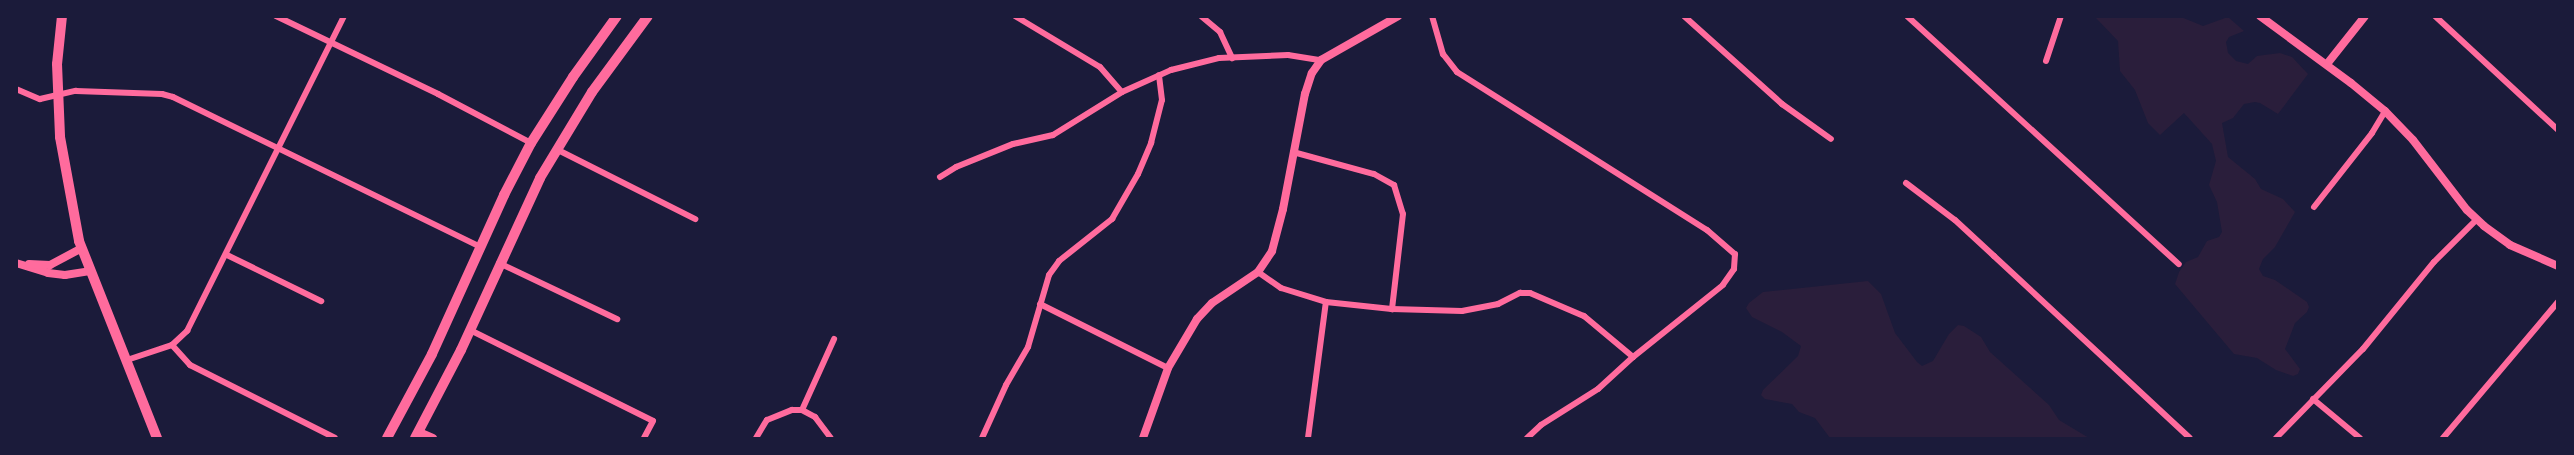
<!DOCTYPE html>
<html>
<head>
<meta charset="utf-8">
<style>
  body { margin:0 }
  #map { position:relative; width:2574px; height:455px; overflow:hidden; background:#1b1b3a; font-family:Arial,sans-serif }
  div>[style] { position:absolute }
  .green>* { inset:0; background:#2a1e3b }
  .minor>* { height:6px; margin:-3px; padding:0 3px; transform-origin:3px; border-radius:3px; background:#ff6b9d }
  .tertiary>* { height:8px; margin:-4px; padding:0 4px; transform-origin:4px; border-radius:4px; background:#ff6b9d }
  .primary>* { height:10px; margin:-5px; padding:0 5px; transform-origin:5px; border-radius:5px; background:#ff6b9d }
  span { translate:-50% -50%; white-space:nowrap; text-align:center; line-height:1.15; -webkit-text-stroke:6px #1b1b3a; paint-order:stroke }
  .frame { position:absolute; inset:0; border:18px solid #1b1b3a; pointer-events:none }
</style>
</head>
<body>
<div id="map">
  <div class="green">
    <div style="clip-path:polygon(2095px 17px,2181px 17px,2203px 26px,2228px 17px,2244px 31px,2229px 37px,2226px 42px,2228px 53px,2236px 61px,2248px 64px,2257px 56px,2280px 53px,2292px 57px,2308px 74px,2278px 114px,2260px 103px,2255px 102px,2244px 104px,2233px 118px,2222px 123px,2228px 157px,2255px 179px,2261px 189px,2283px 199px,2295px 212px,2275px 247px,2263px 259px,2259px 269px,2263px 276px,2275px 280px,2307px 302px,2309px 307px,2307px 312px,2295px 323px,2285px 349px,2300px 369px,2298px 374px,2293px 376px,2276px 370px,2257px 358px,2234px 354px,2175px 284px,2179px 272px,2186px 262px,2198px 257px,2207px 241px,2219px 237px,2222px 232px,2217px 202px,2209px 185px,2216px 161px,2212px 144px,2184px 113px,2160px 135px,2148px 123px,2135px 90px,2120px 71px,2118px 41px)"></div>
    <div style="clip-path:polygon(1868px 281px,1881px 294px,1895px 333px,1917px 362px,1922px 366px,1933px 361px,1949px 334px,1958px 325px,1964px 326px,1981px 337px,1990px 352px,2049px 405px,2059px 420px,2089px 438px,1830px 438px,1815px 418px,1799px 412px,1792px 404px,1765px 399px,1761px 395px,1763px 390px,1798px 356px,1801px 346px,1782px 332px,1752px 317px,1746px 308px,1749px 303px,1763px 292px)"></div>
  </div>
  <div class="minor">
    <div style="left:276px;top:16px;width:180px;rotate:25.7deg"></div>
    <div style="left:438px;top:94px;width:105px;rotate:27.8deg"></div>
    <div style="left:1015px;top:16px;width:99px;rotate:31deg"></div>
    <div style="left:1100px;top:67px;width:33px;rotate:49deg"></div>
    <div style="left:1201px;top:16px;width:25px;rotate:40deg"></div>
    <div style="left:1220px;top:32px;width:29px;rotate:65deg"></div>
    <div style="left:1432px;top:16px;width:40px;rotate:74deg"></div>
    <div style="left:1443px;top:54px;width:23px;rotate:52deg"></div>
    <div style="left:1457px;top:72px;width:296px;rotate:32.3deg"></div>
    <div style="left:1707px;top:230px;width:37px;rotate:41deg"></div>
    <div style="left:1735px;top:254px;width:15px;rotate:94deg"></div>
    <div style="left:1734px;top:269px;width:19px;rotate:125deg"></div>
    <div style="left:1723px;top:285px;width:115px;rotate:141.3deg"></div>
    <div style="left:1633px;top:357px;width:47px;rotate:137.6deg"></div>
    <div style="left:1598px;top:389px;width:67px;rotate:147.7deg"></div>
    <div style="left:1541px;top:425px;width:19px;rotate:137deg"></div>
    <div style="left:1684px;top:16px;width:132px;rotate:41.9deg"></div>
    <div style="left:1782px;top:104px;width:60px;rotate:35.5deg"></div>
    <div style="left:1907px;top:16px;width:368px;rotate:42.4deg"></div>
    <div style="left:2435px;top:16px;width:168px;rotate:42.8deg"></div>
    <div style="left:2046px;top:61px;width:47px;rotate:-71.6deg"></div>
    <div style="left:16px;top:89px;width:26px;rotate:23deg"></div>
    <div style="left:40px;top:99px;width:37px;rotate:-13deg"></div>
    <div style="left:76px;top:91px;width:86px;rotate:2deg"></div>
    <div style="left:162px;top:94px;width:11px;rotate:15deg"></div>
    <div style="left:173px;top:97px;width:342px;rotate:26deg"></div>
    <div style="left:556px;top:149px;width:156px;rotate:26.7deg"></div>
    <div style="left:1293px;top:152px;width:84px;rotate:15.2deg"></div>
    <div style="left:1374px;top:174px;width:23px;rotate:29deg"></div>
    <div style="left:1394px;top:185px;width:30px;rotate:73deg"></div>
    <div style="left:1403px;top:214px;width:96px;rotate:96.6deg"></div>
    <div style="left:940px;top:177px;width:19px;rotate:-32deg"></div>
    <div style="left:956px;top:167px;width:61px;rotate:-22deg"></div>
    <div style="left:1013px;top:144px;width:41px;rotate:-12.7deg"></div>
    <div style="left:1053px;top:135px;width:81px;rotate:-31.9deg"></div>
    <div style="left:1122px;top:92px;width:54px;rotate:-24.2deg"></div>
    <div style="left:1171px;top:70px;width:49px;rotate:-14deg"></div>
    <div style="left:1219px;top:58px;width:69px;rotate:-2.5deg"></div>
    <div style="left:1288px;top:55px;width:33px;rotate:9deg"></div>
    <div style="left:1906px;top:183px;width:61px;rotate:37.1deg"></div>
    <div style="left:1955px;top:220px;width:53px;rotate:42.7deg"></div>
    <div style="left:1994px;top:256px;width:267px;rotate:42.9deg"></div>
    <div style="left:2314px;top:207px;width:94px;rotate:-51.9deg"></div>
    <div style="left:2372px;top:133px;width:26px;rotate:-59deg"></div>
    <div style="left:227px;top:255px;width:105px;rotate:26.1deg"></div>
    <div style="left:499px;top:263px;width:131px;rotate:25.4deg"></div>
    <div style="left:1258px;top:272px;width:28px;rotate:35deg"></div>
    <div style="left:1281px;top:288px;width:47px;rotate:17.3deg"></div>
    <div style="left:1326px;top:302px;width:66px;rotate:6.1deg"></div>
    <div style="left:1392px;top:309px;width:70px;rotate:1.6deg"></div>
    <div style="left:1462px;top:311px;width:37px;rotate:-11deg"></div>
    <div style="left:1498px;top:304px;width:25px;rotate:-27deg"></div>
    <div style="left:1520px;top:293px;width:10px"></div>
    <div style="left:1530px;top:293px;width:59px;rotate:23.1deg"></div>
    <div style="left:1584px;top:316px;width:64px;rotate:39.9deg"></div>
    <div style="left:1040px;top:304px;width:143px;rotate:26.6deg"></div>
    <div style="left:470px;top:330px;width:204px;rotate:26.4deg"></div>
    <div style="left:653px;top:421px;width:19px;rotate:118deg"></div>
    <div style="left:172px;top:345px;width:27px;rotate:48deg"></div>
    <div style="left:190px;top:365px;width:162px;rotate:26.7deg"></div>
    <div style="left:127px;top:360px;width:47px;rotate:-18.4deg"></div>
    <div style="left:172px;top:345px;width:21px;rotate:-43deg"></div>
    <div style="left:187px;top:331px;width:352px;rotate:-63.5deg"></div>
    <div style="left:2313px;top:399px;width:61px;rotate:39.7deg"></div>
    <div style="left:802px;top:410px;width:78px;rotate:-65.7deg"></div>
    <div style="left:756px;top:438px;width:21px;rotate:-59deg"></div>
    <div style="left:767px;top:420px;width:27px;rotate:-22deg"></div>
    <div style="left:792px;top:410px;width:10px"></div>
    <div style="left:802px;top:410px;width:15px;rotate:28deg"></div>
    <div style="left:815px;top:417px;width:26px;rotate:53deg"></div>
    <div style="left:982px;top:438px;width:58px;rotate:-65.6deg"></div>
    <div style="left:1006px;top:385px;width:44px;rotate:-59.9deg"></div>
    <div style="left:1028px;top:347px;width:75px;rotate:-73.7deg"></div>
    <div style="left:1049px;top:275px;width:17px;rotate:-54deg"></div>
    <div style="left:1059px;top:261px;width:68px;rotate:-38.4deg"></div>
    <div style="left:1112px;top:219px;width:52px;rotate:-60deg"></div>
    <div style="left:1138px;top:174px;width:34px;rotate:-67deg"></div>
    <div style="left:1151px;top:143px;width:44px;rotate:-75.7deg"></div>
    <div style="left:1162px;top:100px;width:25px;rotate:-97deg"></div>
    <div style="left:1308px;top:438px;width:137px;rotate:-82.5deg"></div>
    <div style="left:2276px;top:438px;width:124px;rotate:-45.7deg"></div>
    <div style="left:2363px;top:349px;width:112px;rotate:-50.8deg"></div>
    <div style="left:2434px;top:262px;width:59px;rotate:-45deg"></div>
    <div style="left:2443px;top:438px;width:178px;rotate:-49.8deg"></div>
  </div>
  <div class="tertiary">
    <div style="left:2260px;top:16px;width:113px;rotate:36.4deg"></div>
    <div style="left:2351px;top:83px;width:44px;rotate:39.5deg"></div>
    <div style="left:2385px;top:111px;width:40px;rotate:46deg"></div>
    <div style="left:2413px;top:140px;width:88px;rotate:52.4deg"></div>
    <div style="left:2467px;top:210px;width:23px;rotate:43deg"></div>
    <div style="left:2484px;top:226px;width:32px;rotate:36deg"></div>
    <div style="left:2510px;top:245px;width:52px;rotate:23.6deg"></div>
    <div style="left:2327px;top:64px;width:61px;rotate:-51.6deg"></div>
    <div style="left:16px;top:263px;width:34px;rotate:17deg"></div>
    <div style="left:48px;top:273px;width:17px;rotate:7deg"></div>
    <div style="left:65px;top:275px;width:25px;rotate:-9deg"></div>
    <div style="left:29px;top:264px;width:21px;rotate:3deg"></div>
    <div style="left:50px;top:265px;width:36px;rotate:-28deg"></div>
    <div style="left:419px;top:432px;width:15px;rotate:23deg"></div>
    <div style="left:1143px;top:438px;width:74px;rotate:-70.3deg"></div>
    <div style="left:1168px;top:368px;width:57px;rotate:-59.4deg"></div>
    <div style="left:1197px;top:319px;width:22px;rotate:-47deg"></div>
    <div style="left:1212px;top:303px;width:55px;rotate:-34deg"></div>
    <div style="left:1258px;top:272px;width:25px;rotate:-56deg"></div>
    <div style="left:1272px;top:251px;width:43px;rotate:-75.3deg"></div>
    <div style="left:1283px;top:209px;width:117px;rotate:-79.2deg"></div>
    <div style="left:1305px;top:94px;width:22px;rotate:-72deg"></div>
    <div style="left:1312px;top:73px;width:16px;rotate:-55deg"></div>
    <div style="left:1321px;top:60px;width:89px;rotate:-29.7deg"></div>
  </div>
  <div class="primary">
    <div style="left:62px;top:16px;width:48px;rotate:95.9deg"></div>
    <div style="left:57px;top:64px;width:73px;rotate:87.6deg"></div>
    <div style="left:60px;top:137px;width:106px;rotate:79.6deg"></div>
    <div style="left:79px;top:241px;width:212px;rotate:68.4deg"></div>
    <div style="left:387px;top:438px;width:95px;rotate:-61.8deg"></div>
    <div style="left:432px;top:354px;width:175px;rotate:-65.6deg"></div>
    <div style="left:504px;top:195px;width:59px;rotate:-62.6deg"></div>
    <div style="left:531px;top:143px;width:78px;rotate:-57.5deg"></div>
    <div style="left:573px;top:77px;width:75px;rotate:-54.2deg"></div>
    <div style="left:415px;top:438px;width:99px;rotate:-62.4deg"></div>
    <div style="left:461px;top:350px;width:189px;rotate:-65.3deg"></div>
    <div style="left:540px;top:178px;width:100px;rotate:-58.8deg"></div>
    <div style="left:592px;top:92px;width:94px;rotate:-53.6deg"></div>
  </div>
  <div class="frame"></div>
</div>
</body>
</html>
